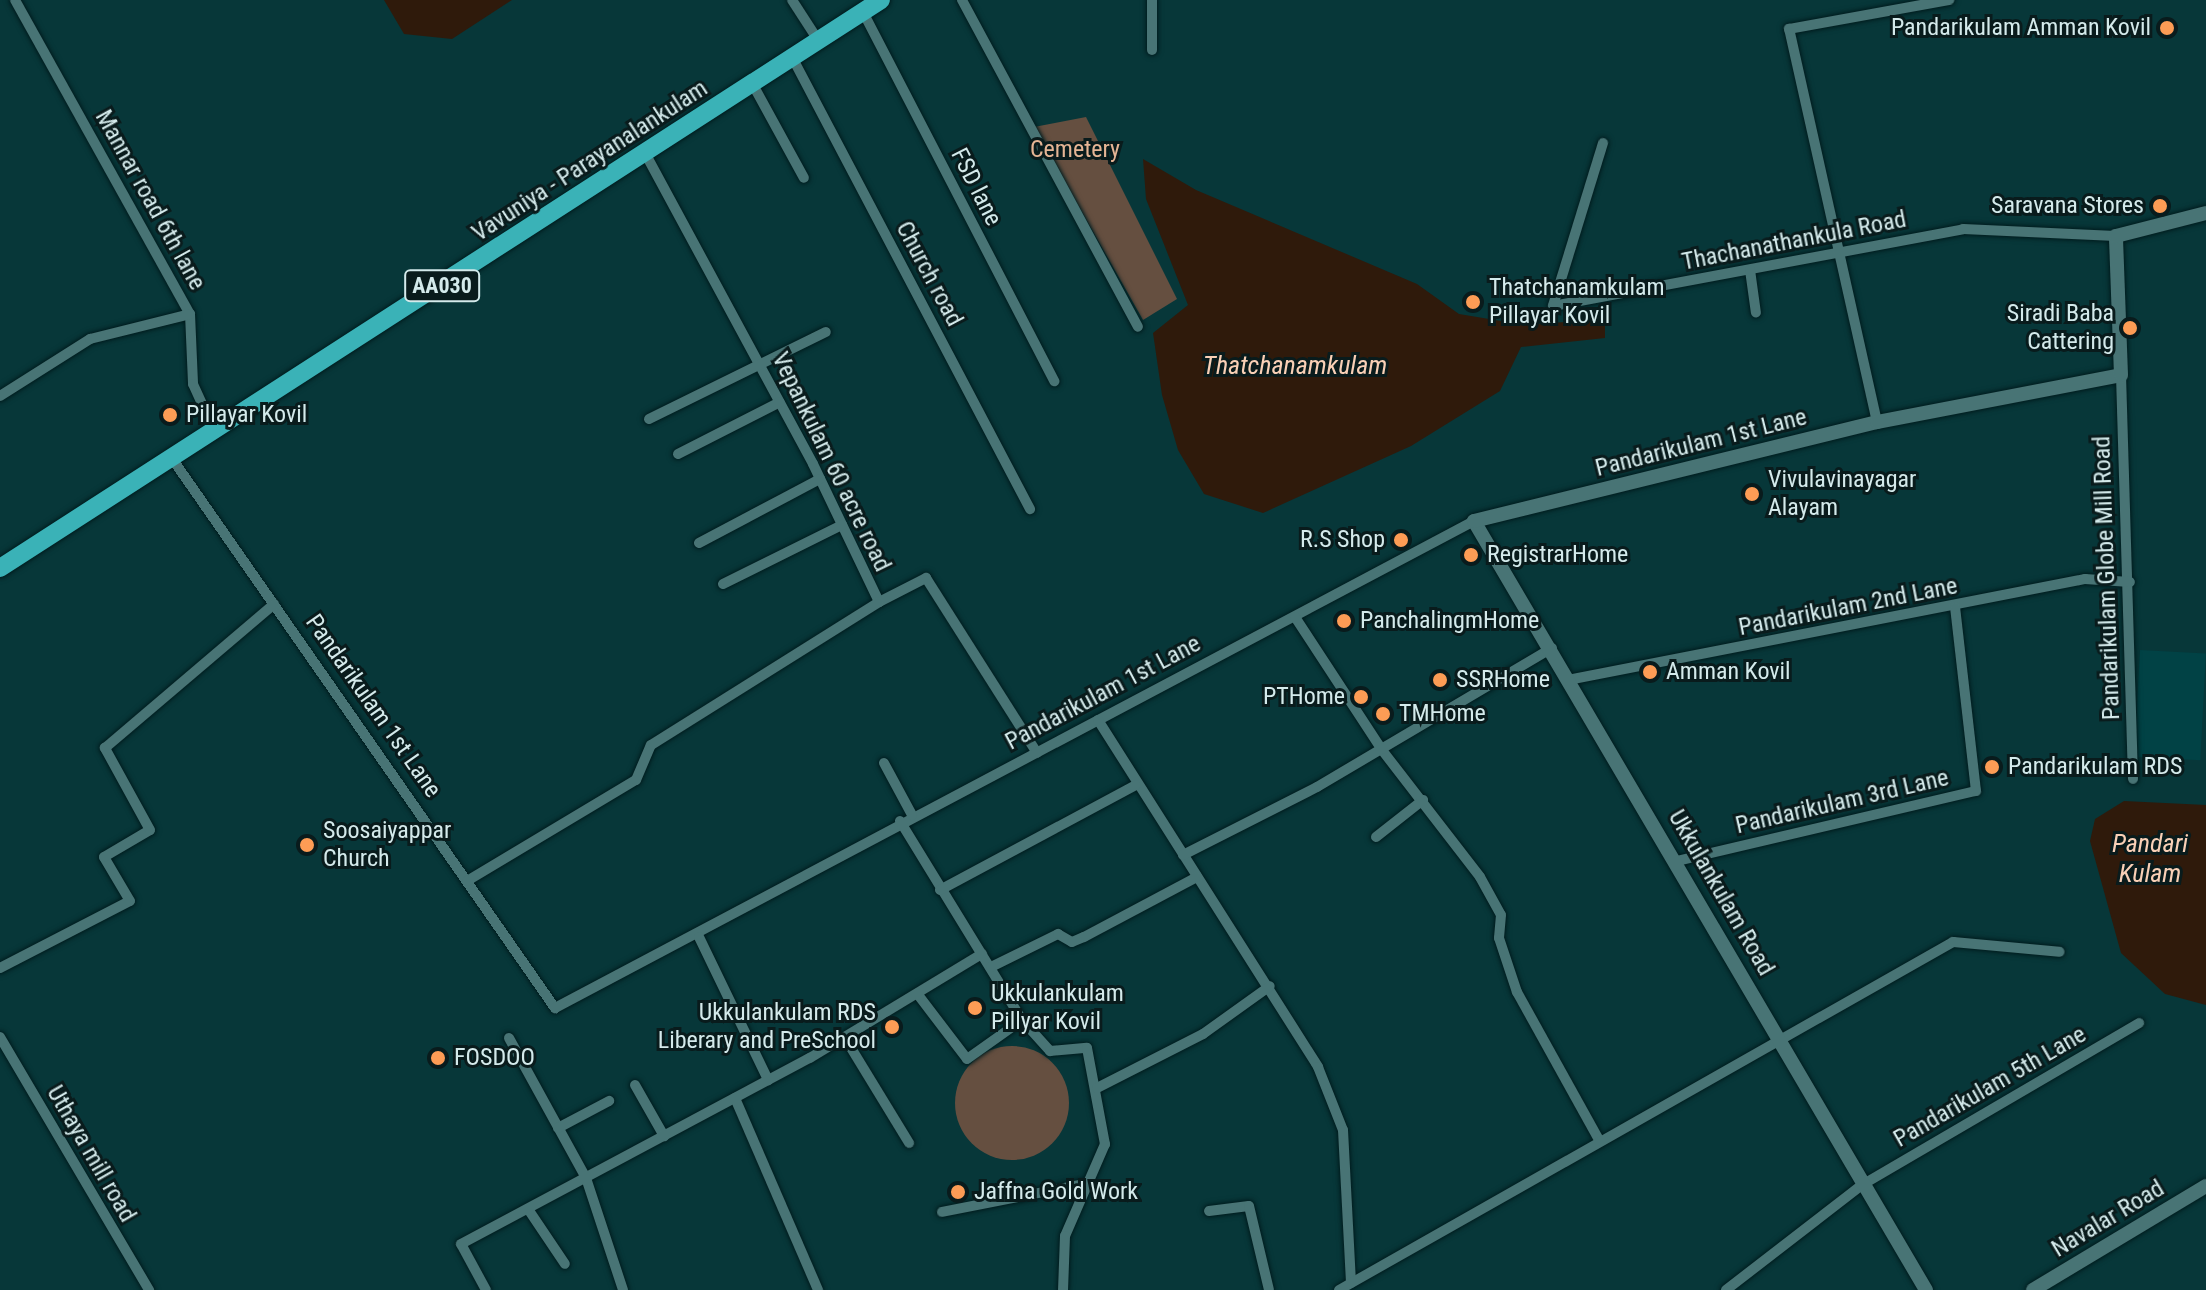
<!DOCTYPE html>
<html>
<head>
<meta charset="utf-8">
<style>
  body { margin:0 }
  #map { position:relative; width:2206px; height:1290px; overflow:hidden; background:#073739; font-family:"Roboto Condensed",sans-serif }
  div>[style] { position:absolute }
  .built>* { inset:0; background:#014245; transform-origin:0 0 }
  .green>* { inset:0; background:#654f40 }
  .round { border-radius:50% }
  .water>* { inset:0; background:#2f1a0b }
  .roads { filter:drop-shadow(0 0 2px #001c1e) drop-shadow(0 0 2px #001c1e) }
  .street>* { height:10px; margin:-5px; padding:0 5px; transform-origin:5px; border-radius:5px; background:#487475 }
  .secondary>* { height:14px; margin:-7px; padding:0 7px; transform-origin:7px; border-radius:7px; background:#487475 }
  .highway>* { height:18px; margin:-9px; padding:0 9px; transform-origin:9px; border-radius:9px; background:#3ab2b7 }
  .dots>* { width:22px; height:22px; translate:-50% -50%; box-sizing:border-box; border:4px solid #091b1c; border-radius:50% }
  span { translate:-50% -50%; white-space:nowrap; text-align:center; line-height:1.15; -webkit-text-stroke:6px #091b1c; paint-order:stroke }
  .shield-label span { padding:2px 6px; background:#091b1c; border:2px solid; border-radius:6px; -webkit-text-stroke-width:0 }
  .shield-label { font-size:22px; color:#d4eaeb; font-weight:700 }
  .poi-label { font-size:24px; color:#d4eaeb }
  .right { translate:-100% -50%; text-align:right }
  .left { translate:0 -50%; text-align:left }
  .park-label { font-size:24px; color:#e6b595 }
  .street-label { font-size:24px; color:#d4eaeb }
  .water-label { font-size:26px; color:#f9d0b6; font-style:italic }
</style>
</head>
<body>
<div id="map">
  <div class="built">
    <div style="left:2140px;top:650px;width:66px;height:107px;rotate:3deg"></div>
  </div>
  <div class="green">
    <div style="clip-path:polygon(1086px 117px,1177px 299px,1143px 320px,1034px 127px)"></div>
    <div class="round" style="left:955px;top:1046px;width:114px;height:114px"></div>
  </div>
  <div class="water">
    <div style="clip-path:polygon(384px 0,512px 0,452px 39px,404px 34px)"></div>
    <div style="clip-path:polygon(1143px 159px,1196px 190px,1417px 284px,1459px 314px,1525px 325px,1605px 319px,1605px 338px,1521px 347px,1500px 391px,1411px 446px,1263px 513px,1204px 494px,1178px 450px,1162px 395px,1153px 333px,1188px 305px,1146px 199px)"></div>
    <div style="clip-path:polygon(2124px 801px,2206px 805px,2206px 1005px,2165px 994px,2121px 953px,2090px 841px,2095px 819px)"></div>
  </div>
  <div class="roads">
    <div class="street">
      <div style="left:15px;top:0;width:359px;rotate:60.9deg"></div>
      <div style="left:190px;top:314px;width:70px;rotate:87.5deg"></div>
      <div style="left:193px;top:384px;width:51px;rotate:65.5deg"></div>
      <div style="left:792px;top:0;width:48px;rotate:57deg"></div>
      <div style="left:962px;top:0;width:371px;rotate:61.7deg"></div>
      <div style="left:863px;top:12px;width:416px;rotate:62.6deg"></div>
      <div style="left:1152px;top:50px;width:50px;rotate:-90deg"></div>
      <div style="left:792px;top:57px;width:511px;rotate:62.23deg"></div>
      <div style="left:752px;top:83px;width:108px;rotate:61.3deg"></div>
      <div style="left:1603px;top:143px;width:170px;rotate:107.1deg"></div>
      <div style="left:1553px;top:306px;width:417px;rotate:-10.6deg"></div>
      <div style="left:1963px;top:229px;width:153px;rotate:2.6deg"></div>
      <div style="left:645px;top:153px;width:353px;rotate:61.6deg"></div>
      <div style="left:813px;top:464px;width:153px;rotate:64.4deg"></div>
      <div style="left:879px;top:602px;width:53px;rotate:-27.1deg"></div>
      <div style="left:926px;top:578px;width:207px;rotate:57.6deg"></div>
      <div style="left:1750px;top:270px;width:43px;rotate:82.1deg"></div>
      <div style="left:2121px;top:375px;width:404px;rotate:88.3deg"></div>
      <div style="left:0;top:396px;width:107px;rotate:-32.3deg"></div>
      <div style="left:90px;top:339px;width:103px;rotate:-14deg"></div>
      <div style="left:649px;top:419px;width:197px;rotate:-26.2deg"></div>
      <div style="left:1877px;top:422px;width:403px;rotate:-102.6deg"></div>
      <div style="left:1789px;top:29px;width:163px;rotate:-10.3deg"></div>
      <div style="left:678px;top:454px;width:114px;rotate:-27deg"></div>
      <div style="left:171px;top:457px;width:672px;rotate:55.13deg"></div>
      <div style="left:555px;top:1008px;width:1040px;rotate:-27.92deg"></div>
      <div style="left:699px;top:543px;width:137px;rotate:-27.9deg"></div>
      <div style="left:723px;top:584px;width:133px;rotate:-26.4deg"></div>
      <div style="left:1295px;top:617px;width:159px;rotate:56.8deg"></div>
      <div style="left:1382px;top:750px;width:160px;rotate:52.3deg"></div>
      <div style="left:1480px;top:877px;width:43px;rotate:61.1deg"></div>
      <div style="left:1501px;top:915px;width:23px;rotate:95deg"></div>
      <div style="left:1499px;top:938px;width:57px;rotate:71.6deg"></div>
      <div style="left:1517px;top:992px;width:169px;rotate:61deg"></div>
      <div style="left:1573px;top:679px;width:522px;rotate:-11.05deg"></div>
      <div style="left:2085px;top:579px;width:45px;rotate:3.8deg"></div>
      <div style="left:1098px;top:720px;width:411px;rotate:57.6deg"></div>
      <div style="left:1318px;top:1067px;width:68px;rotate:68.4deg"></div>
      <div style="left:1343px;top:1130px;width:153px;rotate:87deg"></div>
      <div style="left:884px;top:763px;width:59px;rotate:61.7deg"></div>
      <div style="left:900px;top:821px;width:233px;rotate:58.5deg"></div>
      <div style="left:1022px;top:1020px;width:42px;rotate:47.9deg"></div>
      <div style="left:1050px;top:1051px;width:37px;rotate:-5deg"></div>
      <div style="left:1087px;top:1048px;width:98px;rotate:79.4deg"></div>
      <div style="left:1105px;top:1144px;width:100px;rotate:113.5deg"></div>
      <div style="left:1065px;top:1236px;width:54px;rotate:92.1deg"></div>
      <div style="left:1376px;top:837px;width:60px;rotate:-38.2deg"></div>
      <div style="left:1183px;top:855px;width:150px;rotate:-26.9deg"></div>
      <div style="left:1317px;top:787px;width:273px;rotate:-30.6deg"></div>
      <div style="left:1677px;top:861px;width:307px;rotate:-13.2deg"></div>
      <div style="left:1976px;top:791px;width:185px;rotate:-96.5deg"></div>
      <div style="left:467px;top:881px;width:197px;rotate:-30.9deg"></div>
      <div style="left:636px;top:780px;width:38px;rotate:-67deg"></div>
      <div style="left:651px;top:745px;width:269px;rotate:-32.1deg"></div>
      <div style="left:940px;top:890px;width:222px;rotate:-28.2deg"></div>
      <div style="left:699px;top:937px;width:159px;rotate:64.2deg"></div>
      <div style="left:991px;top:967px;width:75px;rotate:-26.2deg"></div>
      <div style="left:1058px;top:934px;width:16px;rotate:30deg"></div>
      <div style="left:1072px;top:942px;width:13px;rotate:-23deg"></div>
      <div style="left:1084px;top:937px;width:128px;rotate:-28deg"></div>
      <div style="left:0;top:968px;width:146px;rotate:-27.3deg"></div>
      <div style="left:130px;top:901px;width:51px;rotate:-120.6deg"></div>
      <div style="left:104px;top:857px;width:53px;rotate:-30.4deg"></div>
      <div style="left:150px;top:830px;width:94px;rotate:-118.8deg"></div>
      <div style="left:105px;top:748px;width:222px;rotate:-40.4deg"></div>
      <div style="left:919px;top:996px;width:79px;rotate:52.7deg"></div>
      <div style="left:967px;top:1059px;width:67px;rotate:-35.3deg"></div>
      <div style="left:0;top:1037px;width:294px;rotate:59.5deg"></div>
      <div style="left:509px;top:1038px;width:160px;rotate:61.2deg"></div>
      <div style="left:586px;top:1178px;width:118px;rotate:71.7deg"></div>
      <div style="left:845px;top:1038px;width:123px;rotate:58.6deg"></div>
      <div style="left:635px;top:1085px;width:59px;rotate:60.4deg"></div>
      <div style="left:1097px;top:1088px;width:119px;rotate:-27deg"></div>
      <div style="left:1203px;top:1034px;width:82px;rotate:-35.6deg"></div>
      <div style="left:735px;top:1098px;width:209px;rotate:66.6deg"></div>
      <div style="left:558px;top:1128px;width:58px;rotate:-27.9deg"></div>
      <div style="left:528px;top:1209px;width:66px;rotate:56.1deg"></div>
      <div style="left:1209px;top:1211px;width:40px;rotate:-7.1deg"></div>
      <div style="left:1249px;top:1206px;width:86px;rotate:76.6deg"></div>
      <div style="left:942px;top:1212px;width:151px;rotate:-11.1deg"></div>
      <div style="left:486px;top:1290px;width:52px;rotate:-118.5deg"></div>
      <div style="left:461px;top:1244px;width:395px;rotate:-28.1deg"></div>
      <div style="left:810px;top:1058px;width:201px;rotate:-31.2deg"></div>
      <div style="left:1339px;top:1290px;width:706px;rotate:-29.54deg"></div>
      <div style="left:1953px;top:942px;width:107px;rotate:5.3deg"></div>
      <div style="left:1726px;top:1290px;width:172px;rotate:-37.7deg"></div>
      <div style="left:1862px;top:1185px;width:321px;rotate:-30.3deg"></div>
    </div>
    <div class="secondary">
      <div style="left:1926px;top:1290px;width:892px;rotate:-120.45deg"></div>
      <div style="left:1474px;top:521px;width:415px;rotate:-13.8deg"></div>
      <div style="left:1877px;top:422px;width:248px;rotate:-10.9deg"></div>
      <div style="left:2121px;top:375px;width:139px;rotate:-92.1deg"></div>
      <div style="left:2116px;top:236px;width:93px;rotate:-14.3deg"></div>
      <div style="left:2033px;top:1290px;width:202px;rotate:-31deg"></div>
    </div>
    <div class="highway">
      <div style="left:0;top:568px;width:1048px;rotate:-32.81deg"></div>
    </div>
  </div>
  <div class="dots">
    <div style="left:2167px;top:28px;background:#fd9c55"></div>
    <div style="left:2160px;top:206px;background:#fd9c55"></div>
    <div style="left:1473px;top:302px;background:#fd9c55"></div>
    <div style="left:2130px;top:328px;background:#fd9c55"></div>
    <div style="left:170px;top:415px;background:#fd9c55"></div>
    <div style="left:1752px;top:494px;background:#fd9c55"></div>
    <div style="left:1401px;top:540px;background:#fd9c55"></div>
    <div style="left:1471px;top:555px;background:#fd9c55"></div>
    <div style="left:1344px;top:621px;background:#fd9c55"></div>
    <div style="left:1650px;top:672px;background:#fd9c55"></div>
    <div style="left:1440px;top:680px;background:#fd9c55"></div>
    <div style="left:1361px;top:697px;background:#fd9c55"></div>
    <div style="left:1383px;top:714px;background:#fd9c55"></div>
    <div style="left:1992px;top:767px;background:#fd9c55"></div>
    <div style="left:307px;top:845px;background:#fd9c55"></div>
    <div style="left:975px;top:1008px;background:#fd9c55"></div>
    <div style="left:892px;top:1027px;background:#fd9c55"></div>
    <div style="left:438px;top:1058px;background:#fd9c55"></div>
    <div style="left:958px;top:1192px;background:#fd9c55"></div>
  </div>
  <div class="shield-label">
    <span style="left:442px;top:286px">AA030</span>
  </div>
  <div class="poi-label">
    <span class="right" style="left:2151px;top:28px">Pandarikulam Amman Kovil</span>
    <span class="right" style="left:2144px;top:206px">Saravana Stores</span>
    <span class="left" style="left:1489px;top:302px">Thatchanamkulam<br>Pillayar Kovil</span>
    <span class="right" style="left:2114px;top:328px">Siradi Baba<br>Cattering</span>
    <span class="left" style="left:186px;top:415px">Pillayar Kovil</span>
    <span class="left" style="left:1768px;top:494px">Vivulavinayagar<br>Alayam</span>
    <span class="right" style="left:1385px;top:540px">R.S Shop</span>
    <span class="left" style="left:1487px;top:555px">RegistrarHome</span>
    <span class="left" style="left:1360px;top:621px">PanchalingmHome</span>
    <span class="left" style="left:1666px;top:672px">Amman Kovil</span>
    <span class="left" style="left:1456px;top:680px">SSRHome</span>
    <span class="right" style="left:1345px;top:697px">PTHome</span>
    <span class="left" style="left:1399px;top:714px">TMHome</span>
    <span class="left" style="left:2008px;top:767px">Pandarikulam RDS</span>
    <span class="left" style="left:323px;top:845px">Soosaiyappar<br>Church</span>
    <span class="left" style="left:991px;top:1008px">Ukkulankulam<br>Pillyar Kovil</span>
    <span class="right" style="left:876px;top:1027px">Ukkulankulam RDS<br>Liberary and PreSchool</span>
    <span class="left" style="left:454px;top:1058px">FOSDOO</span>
    <span class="left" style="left:974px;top:1192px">Jaffna Gold Work</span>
  </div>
  <div class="park-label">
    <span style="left:1075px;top:150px">Cemetery</span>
  </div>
  <div class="street-label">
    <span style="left:590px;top:161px;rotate:-33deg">Vavuniya - Parayanalankulam</span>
    <span style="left:976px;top:187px;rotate:63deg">FSD lane</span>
    <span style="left:150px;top:200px;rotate:61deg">Mannar road 6th lane</span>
    <span style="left:1794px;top:241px;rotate:-11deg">Thachanathankula Road</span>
    <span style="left:929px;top:274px;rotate:62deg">Church road</span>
    <span style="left:1701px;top:443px;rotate:-14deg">Pandarikulam 1st Lane</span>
    <span style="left:831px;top:462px;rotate:64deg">Vepankulam 60 acre road</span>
    <span style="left:2107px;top:578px;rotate:-92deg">Pandarikulam Globe Mill Road</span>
    <span style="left:1848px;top:607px;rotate:-11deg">Pandarikulam 2nd Lane</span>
    <span style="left:1103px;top:693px;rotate:-28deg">Pandarikulam 1st Lane</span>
    <span style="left:373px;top:706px;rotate:55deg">Pandarikulam 1st Lane</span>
    <span style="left:1842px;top:802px;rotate:-13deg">Pandarikulam 3rd Lane</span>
    <span style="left:1721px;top:893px;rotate:60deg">Ukkulankulam Road</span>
    <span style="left:1990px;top:1087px;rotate:-30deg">Pandarikulam 5th Lane</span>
    <span style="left:91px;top:1154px;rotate:60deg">Uthaya mill road</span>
    <span style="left:2108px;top:1219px;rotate:-31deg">Navalar Road</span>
  </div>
  <div class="water-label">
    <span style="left:1295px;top:366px">Thatchanamkulam</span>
    <span style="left:2150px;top:859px">Pandari<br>Kulam</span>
  </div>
</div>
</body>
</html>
